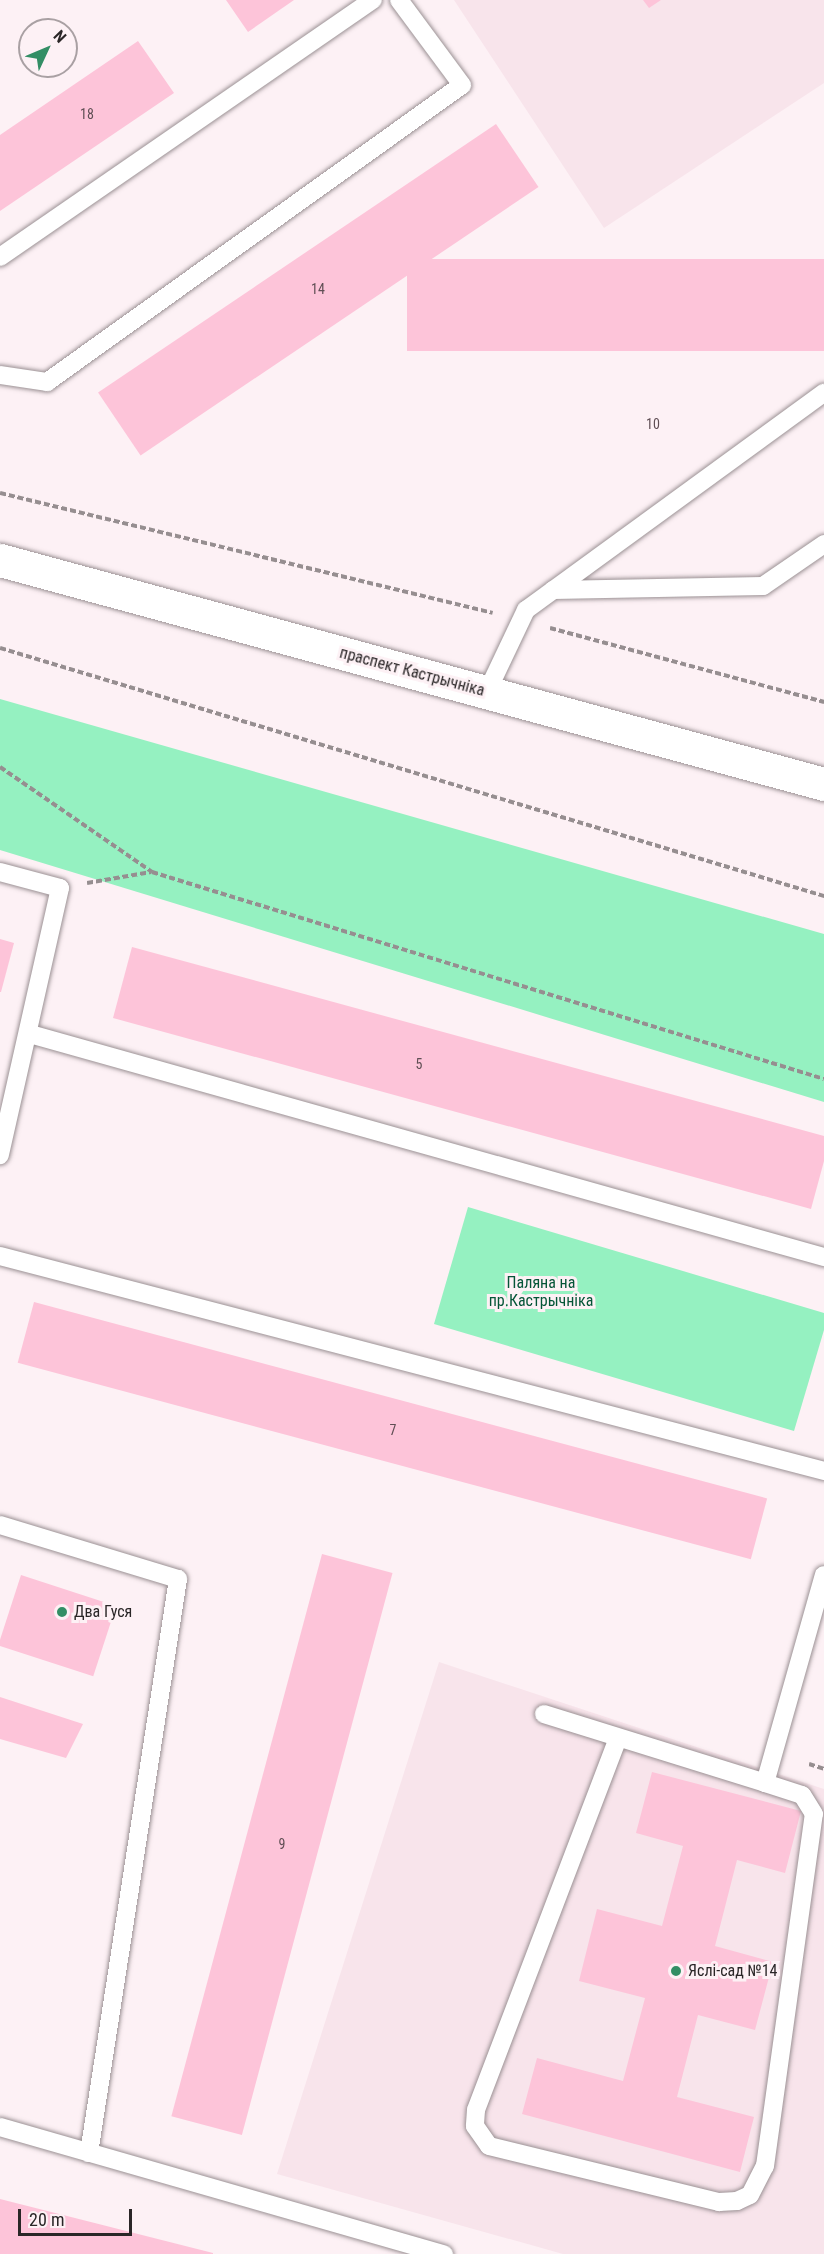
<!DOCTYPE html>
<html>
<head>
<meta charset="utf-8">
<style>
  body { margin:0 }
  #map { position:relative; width:824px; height:2254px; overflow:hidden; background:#fdf1f5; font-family:"Roboto Condensed",sans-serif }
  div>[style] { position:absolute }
  .built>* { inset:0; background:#f8e4eb }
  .green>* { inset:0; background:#95f1c1 }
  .building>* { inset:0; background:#fdc4d9; transform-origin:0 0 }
  .path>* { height:4px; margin-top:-2px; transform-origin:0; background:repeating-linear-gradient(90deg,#968e90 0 6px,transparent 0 9px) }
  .roads { filter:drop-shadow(0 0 2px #9b9194) drop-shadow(0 0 2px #9b9194) }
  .lane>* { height:18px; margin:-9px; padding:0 9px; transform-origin:9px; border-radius:9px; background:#fff }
  .secondary>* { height:33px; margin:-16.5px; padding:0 16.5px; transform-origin:16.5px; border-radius:16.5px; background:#fff }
  .dots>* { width:16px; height:16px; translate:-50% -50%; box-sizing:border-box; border:3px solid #fdf1f5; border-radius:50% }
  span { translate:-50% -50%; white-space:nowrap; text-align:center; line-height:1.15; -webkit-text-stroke:6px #fdf1f5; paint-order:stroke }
  .number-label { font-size:14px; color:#5f4e54 }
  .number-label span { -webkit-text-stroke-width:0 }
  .street-label { font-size:16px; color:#2a2627 }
  .park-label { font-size:16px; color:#045537 }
  .poi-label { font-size:16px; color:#2a2627 }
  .left { translate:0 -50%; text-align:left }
  .north { position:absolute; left:18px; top:18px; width:60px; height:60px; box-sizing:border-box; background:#fdf1f5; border:2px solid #a9a0a3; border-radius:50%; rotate:46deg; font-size:16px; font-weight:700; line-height:24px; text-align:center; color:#2a2627 }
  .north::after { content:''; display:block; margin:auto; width:21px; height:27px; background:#338e65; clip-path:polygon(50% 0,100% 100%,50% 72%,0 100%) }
  .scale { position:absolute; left:18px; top:2209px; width:114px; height:27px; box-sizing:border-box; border:3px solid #2a2627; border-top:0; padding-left:8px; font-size:18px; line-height:21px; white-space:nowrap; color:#2a2627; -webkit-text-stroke:4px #fdf1f5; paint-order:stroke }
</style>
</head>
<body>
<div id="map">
  <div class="built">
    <div style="clip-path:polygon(454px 0,824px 0,824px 83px,604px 228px)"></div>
    <div style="clip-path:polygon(439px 1662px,824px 1789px,824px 2254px,563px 2254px,277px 2174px)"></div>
  </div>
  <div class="green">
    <div style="clip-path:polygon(0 699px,824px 934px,824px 1102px,0 850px)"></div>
    <div style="clip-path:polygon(468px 1207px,824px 1313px,824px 1330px,794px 1431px,434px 1324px)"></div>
  </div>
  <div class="building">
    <div style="clip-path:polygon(226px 0,294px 0,248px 32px)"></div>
    <div style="clip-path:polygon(643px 0,661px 0,649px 8px)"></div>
    <div style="clip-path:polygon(138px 41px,174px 93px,0 211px,0 135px)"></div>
    <div style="left:496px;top:124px;width:76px;height:480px;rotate:56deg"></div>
    <div style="left:824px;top:259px;width:92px;height:417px;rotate:90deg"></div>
    <div style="clip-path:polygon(0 939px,14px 943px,1px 992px,0 992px)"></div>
    <div style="clip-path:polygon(132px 947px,824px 1136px,824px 1161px,811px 1209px,113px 1018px)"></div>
    <div style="left:34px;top:1302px;width:759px;height:63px;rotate:15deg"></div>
    <div style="left:322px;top:1554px;width:73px;height:582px;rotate:15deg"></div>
    <div style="left:21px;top:1575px;width:100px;height:74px;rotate:18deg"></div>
    <div style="clip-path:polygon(0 1697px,83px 1724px,66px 1758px,0 1739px)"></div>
    <div style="clip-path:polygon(652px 1772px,801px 1811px,785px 1873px,737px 1860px,715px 1946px,773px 1962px,755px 2030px,698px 2015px,677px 2097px,754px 2117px,740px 2172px,522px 2114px,537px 2058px,623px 2081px,645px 1998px,579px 1981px,597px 1909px,662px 1926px,683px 1846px,636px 1833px)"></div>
    <div style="clip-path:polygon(0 2199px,213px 2253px,213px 2254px,0 2254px)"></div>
  </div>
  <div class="path">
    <div style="left:0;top:493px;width:507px;rotate:13.68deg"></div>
    <div style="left:550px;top:628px;width:284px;rotate:15.1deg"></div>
    <div style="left:0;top:648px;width:861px;rotate:16.75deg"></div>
    <div style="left:0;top:767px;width:185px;rotate:34.6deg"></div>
    <div style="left:152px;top:872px;width:703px;rotate:17.12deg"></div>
    <div style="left:87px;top:883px;width:65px;rotate:-9.8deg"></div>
    <div style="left:809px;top:1764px;width:16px;rotate:18deg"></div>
  </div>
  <div class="roads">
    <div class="lane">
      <div style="left:0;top:257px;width:453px;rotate:-34.6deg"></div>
      <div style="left:0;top:375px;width:48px;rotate:8.5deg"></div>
      <div style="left:47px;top:382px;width:510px;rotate:-35.59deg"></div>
      <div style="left:462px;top:85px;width:106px;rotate:-126.5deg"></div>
      <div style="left:553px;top:590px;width:210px;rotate:-1.1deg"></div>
      <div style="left:763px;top:586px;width:74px;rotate:-34.5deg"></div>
      <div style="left:487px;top:692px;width:91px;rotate:-64.6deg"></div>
      <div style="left:526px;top:610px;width:369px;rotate:-36.1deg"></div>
      <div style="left:0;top:872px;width:62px;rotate:14.9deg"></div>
      <div style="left:60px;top:888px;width:274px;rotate:102.7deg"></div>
      <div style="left:30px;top:1034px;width:825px;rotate:15.69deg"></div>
      <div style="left:0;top:1256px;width:852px;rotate:14.62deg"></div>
      <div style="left:0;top:1525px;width:186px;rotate:16.9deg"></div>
      <div style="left:178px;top:1579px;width:581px;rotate:98.81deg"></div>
      <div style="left:544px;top:1714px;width:232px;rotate:17.3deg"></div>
      <div style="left:618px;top:1738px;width:398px;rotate:110.9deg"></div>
      <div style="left:476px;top:2110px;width:16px;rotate:94deg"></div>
      <div style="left:475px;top:2126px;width:24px;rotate:55deg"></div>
      <div style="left:489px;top:2146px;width:237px;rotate:13.7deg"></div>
      <div style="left:719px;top:2202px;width:18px;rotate:-3deg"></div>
      <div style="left:737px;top:2201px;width:14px;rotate:-25deg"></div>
      <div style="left:750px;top:2195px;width:33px;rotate:-63deg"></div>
      <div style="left:765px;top:2166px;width:355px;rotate:-82.1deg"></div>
      <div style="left:814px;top:1814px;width:22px;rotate:-122deg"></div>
      <div style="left:802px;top:1795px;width:39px;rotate:-162deg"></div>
      <div style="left:765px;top:1783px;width:216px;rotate:-74.2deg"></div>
      <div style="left:0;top:2127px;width:462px;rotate:16deg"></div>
    </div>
    <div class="secondary">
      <div style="left:0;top:560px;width:854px;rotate:15.21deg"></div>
    </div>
  </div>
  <div class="dots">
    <div style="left:62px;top:1612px;background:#338e65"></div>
    <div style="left:676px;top:1971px;background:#338e65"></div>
  </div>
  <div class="number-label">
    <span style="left:87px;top:114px">18</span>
    <span style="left:318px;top:289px">14</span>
    <span style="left:653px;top:424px">10</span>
    <span style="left:419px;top:1064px">5</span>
    <span style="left:393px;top:1430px">7</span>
    <span style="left:282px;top:1844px">9</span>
  </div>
  <div class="street-label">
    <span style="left:412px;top:672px;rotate:15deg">праспект Кастрычніка</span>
  </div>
  <div class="park-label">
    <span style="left:541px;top:1292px">Паляна на<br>пр.Кастрычніка</span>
  </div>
  <div class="poi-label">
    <span class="left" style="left:74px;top:1612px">Два Гуся</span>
    <span class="left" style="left:688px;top:1971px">Яслі-сад №14</span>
  </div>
  <div class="north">N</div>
  <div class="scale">20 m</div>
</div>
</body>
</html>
